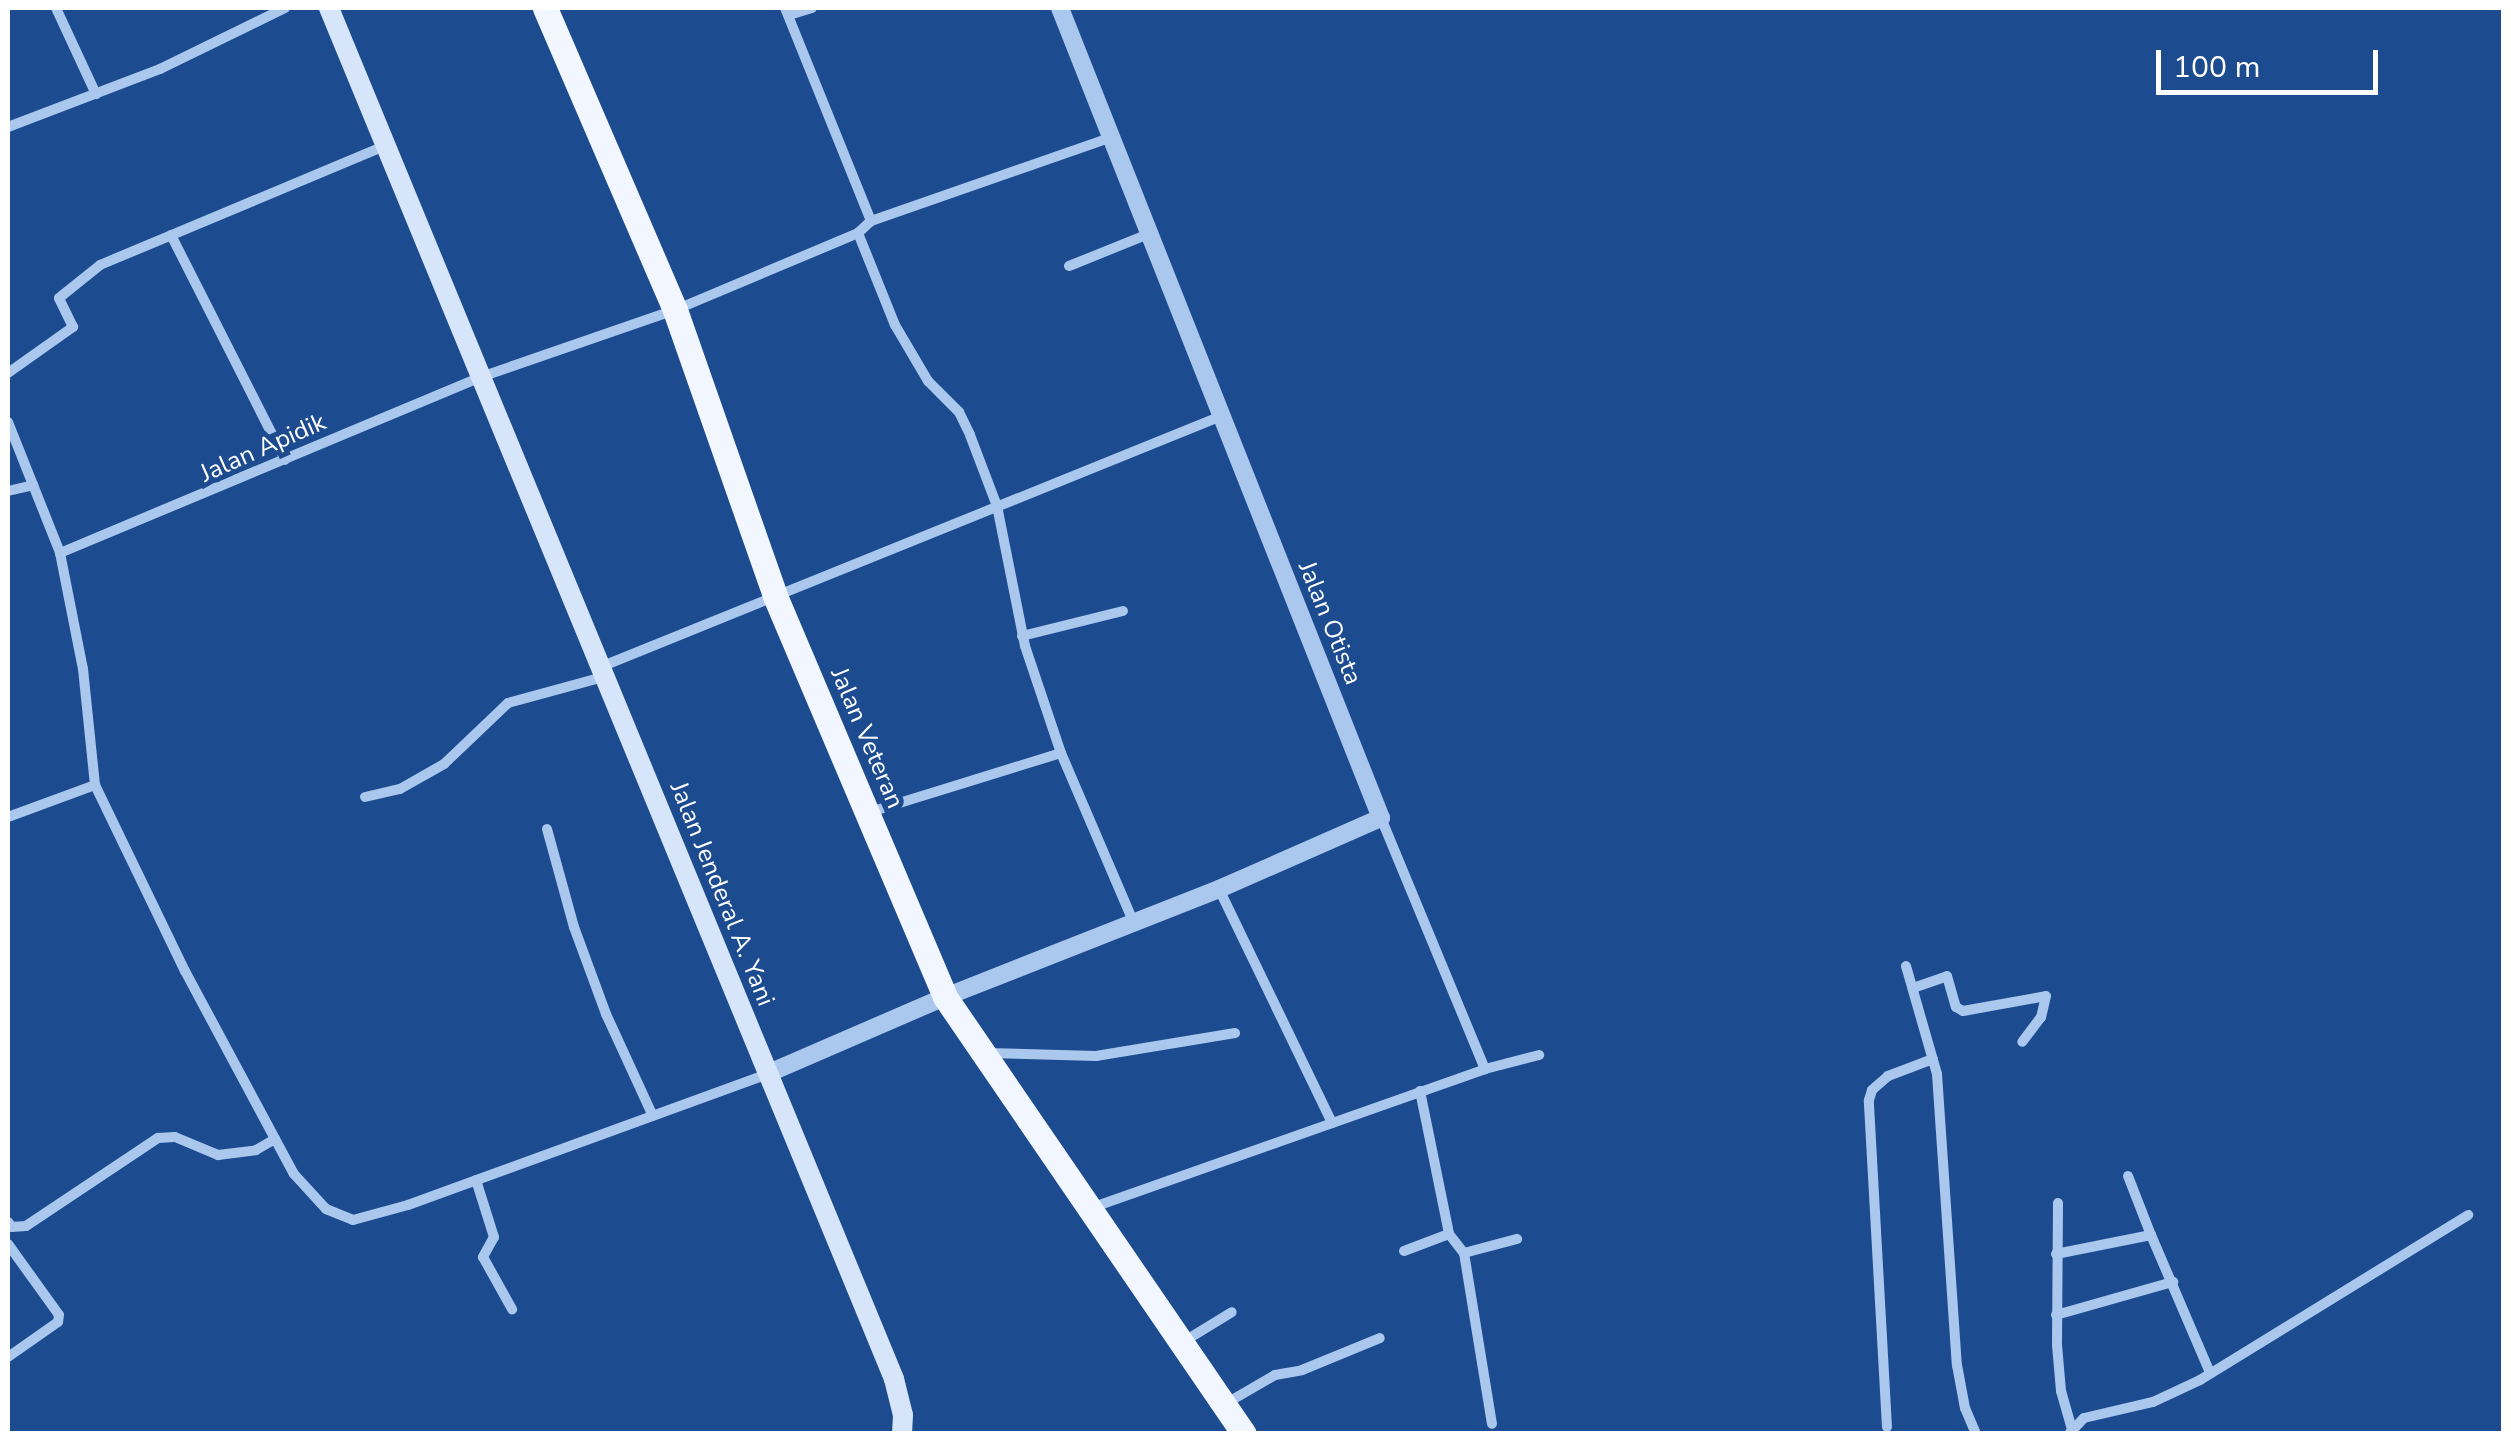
<!DOCTYPE html>
<html>
<head>
<meta charset="utf-8">
<style>
  body { margin:0 }
  #map { position:relative; width:2511px; height:1441px; overflow:hidden; background:#1c4b8f; font-family:"Nunito Sans",sans-serif }
  div>[style] { position:absolute }
  .minor>* { height:10px; margin:-5px; padding:0 5px; transform-origin:5px; border-radius:5px; background:#aac7ee }
  .tertiary>* { height:18px; margin:-9px; padding:0 9px; transform-origin:9px; border-radius:9px; background:#aac7ee }
  .secondary>* { height:20px; margin:-10px; padding:0 10px; transform-origin:10px; border-radius:10px; background:#d7e5fa }
  .primary>* { height:25px; margin:-12.5px; padding:0 12.5px; transform-origin:12.5px; border-radius:12.5px; background:#f1f6ff }
  span { translate:-50% -50%; white-space:nowrap; text-align:center; line-height:1.15; -webkit-text-stroke:10px #1c4b8f; paint-order:stroke }
  .street-label { font-size:25px; color:#fff }
  .frame { position:absolute; inset:0; border:10px solid #fff; pointer-events:none }
  .scale { position:absolute; left:2156px; top:50px; width:222px; height:45px; box-sizing:border-box; border:5px solid #fff; border-top:0; padding-left:12px; font-size:30px; line-height:35px; white-space:nowrap; color:#fff; -webkit-text-stroke:8px #1c4b8f; paint-order:stroke }
</style>
</head>
<body>
<div id="map">
  <div class="minor">
    <div style="left:56px;top:8px;width:95px;rotate:65.1deg"></div>
    <div style="left:785px;top:8px;width:230px;rotate:68deg"></div>
    <div style="left:789px;top:15px;width:24px;rotate:-17deg"></div>
    <div style="left:8px;top:127px;width:163px;rotate:-20.9deg"></div>
    <div style="left:160px;top:69px;width:139px;rotate:-26deg"></div>
    <div style="left:858px;top:233px;width:99px;rotate:68.1deg"></div>
    <div style="left:895px;top:325px;width:65px;rotate:59.5deg"></div>
    <div style="left:928px;top:381px;width:44px;rotate:45deg"></div>
    <div style="left:959px;top:412px;width:25px;rotate:64deg"></div>
    <div style="left:970px;top:435px;width:76px;rotate:69.2deg"></div>
    <div style="left:997px;top:506px;width:143px;rotate:78.7deg"></div>
    <div style="left:1025px;top:646px;width:113px;rotate:71.4deg"></div>
    <div style="left:1061px;top:753px;width:185px;rotate:66.8deg"></div>
    <div style="left:171px;top:235px;width:252px;rotate:63.1deg"></div>
    <div style="left:1069px;top:266px;width:88px;rotate:-21.9deg"></div>
    <div style="left:8px;top:373px;width:80px;rotate:-35.3deg"></div>
    <div style="left:73px;top:327px;width:32px;rotate:-116deg"></div>
    <div style="left:59px;top:298px;width:53px;rotate:-38.8deg"></div>
    <div style="left:100px;top:265px;width:308px;rotate:-22.7deg"></div>
    <div style="left:8px;top:422px;width:141px;rotate:68.3deg"></div>
    <div style="left:60px;top:553px;width:118px;rotate:78.8deg"></div>
    <div style="left:83px;top:669px;width:117px;rotate:84.1deg"></div>
    <div style="left:95px;top:785px;width:207px;rotate:64.2deg"></div>
    <div style="left:185px;top:971px;width:230px;rotate:61.8deg"></div>
    <div style="left:294px;top:1174px;width:47px;rotate:47.6deg"></div>
    <div style="left:326px;top:1209px;width:29px;rotate:22deg"></div>
    <div style="left:353px;top:1220px;width:57px;rotate:-15.3deg"></div>
    <div style="left:408px;top:1205px;width:383px;rotate:-20deg"></div>
    <div style="left:8px;top:491px;width:26px;rotate:-13deg"></div>
    <div style="left:60px;top:553px;width:456px;rotate:-22.7deg"></div>
    <div style="left:481px;top:377px;width:205px;rotate:-19.1deg"></div>
    <div style="left:675px;top:310px;width:199px;rotate:-22.8deg"></div>
    <div style="left:858px;top:233px;width:18px;rotate:-43deg"></div>
    <div style="left:871px;top:221px;width:255px;rotate:-19.2deg"></div>
    <div style="left:1022px;top:636px;width:104px;rotate:-13.9deg"></div>
    <div style="left:603px;top:666px;width:664px;rotate:-22.01deg"></div>
    <div style="left:365px;top:797px;width:36px;rotate:-13deg"></div>
    <div style="left:400px;top:789px;width:51px;rotate:-29.6deg"></div>
    <div style="left:444px;top:764px;width:88px;rotate:-43.6deg"></div>
    <div style="left:508px;top:703px;width:103px;rotate:-15.3deg"></div>
    <div style="left:867px;top:813px;width:203px;rotate:-17.2deg"></div>
    <div style="left:8px;top:817px;width:93px;rotate:-20.2deg"></div>
    <div style="left:1381px;top:818px;width:272px;rotate:67.5deg"></div>
    <div style="left:547px;top:829px;width:102px;rotate:74.6deg"></div>
    <div style="left:574px;top:927px;width:93px;rotate:69.8deg"></div>
    <div style="left:606px;top:1014px;width:112px;rotate:65.3deg"></div>
    <div style="left:1219px;top:889px;width:260px;rotate:64.2deg"></div>
    <div style="left:1906px;top:966px;width:112px;rotate:74deg"></div>
    <div style="left:1937px;top:1074px;width:292px;rotate:86.1deg"></div>
    <div style="left:1957px;top:1365px;width:44px;rotate:79.5deg"></div>
    <div style="left:1965px;top:1408px;width:28px;rotate:67deg"></div>
    <div style="left:1913px;top:988px;width:36px;rotate:-19deg"></div>
    <div style="left:1947px;top:976px;width:32px;rotate:74deg"></div>
    <div style="left:1956px;top:1007px;width:8px;rotate:30deg"></div>
    <div style="left:1963px;top:1011px;width:84px;rotate:-10.2deg"></div>
    <div style="left:2046px;top:996px;width:22px;rotate:103deg"></div>
    <div style="left:2041px;top:1017px;width:31px;rotate:127deg"></div>
    <div style="left:987px;top:1053px;width:109px;rotate:1.6deg"></div>
    <div style="left:1096px;top:1056px;width:141px;rotate:-9.4deg"></div>
    <div style="left:1420px;top:1091px;width:146px;rotate:78.5deg"></div>
    <div style="left:1449px;top:1234px;width:24px;rotate:52deg"></div>
    <div style="left:1464px;top:1253px;width:173px;rotate:80.7deg"></div>
    <div style="left:2128px;top:1176px;width:63px;rotate:68.7deg"></div>
    <div style="left:476px;top:1180px;width:60px;rotate:72.5deg"></div>
    <div style="left:494px;top:1237px;width:23px;rotate:119deg"></div>
    <div style="left:483px;top:1257px;width:60px;rotate:60.9deg"></div>
    <div style="left:2058px;top:1203px;width:142px;rotate:90.4deg"></div>
    <div style="left:2057px;top:1345px;width:46px;rotate:85deg"></div>
    <div style="left:2061px;top:1391px;width:40px;rotate:74deg"></div>
    <div style="left:1091px;top:1208px;width:418px;rotate:-19.4deg"></div>
    <div style="left:1485px;top:1069px;width:56px;rotate:-14.5deg"></div>
    <div style="left:8px;top:1222px;width:6px;rotate:51deg"></div>
    <div style="left:12px;top:1227px;width:14px;rotate:-4deg"></div>
    <div style="left:26px;top:1226px;width:159px;rotate:-33.7deg"></div>
    <div style="left:158px;top:1138px;width:17px;rotate:-3deg"></div>
    <div style="left:175px;top:1137px;width:47px;rotate:22.7deg"></div>
    <div style="left:218px;top:1155px;width:38px;rotate:-7deg"></div>
    <div style="left:256px;top:1150px;width:22px;rotate:-30deg"></div>
    <div style="left:8px;top:1244px;width:87px;rotate:54.3deg"></div>
    <div style="left:59px;top:1315px;width:7px;rotate:98deg"></div>
    <div style="left:58px;top:1322px;width:61px;rotate:145deg"></div>
    <div style="left:1404px;top:1251px;width:48px;rotate:-20.7deg"></div>
    <div style="left:1464px;top:1253px;width:55px;rotate:-14.8deg"></div>
    <div style="left:2056px;top:1254px;width:97px;rotate:-11.3deg"></div>
    <div style="left:2151px;top:1235px;width:147px;rotate:66.8deg"></div>
    <div style="left:2056px;top:1315px;width:122px;rotate:-15.8deg"></div>
    <div style="left:1183px;top:1342px;width:57px;rotate:-31.5deg"></div>
    <div style="left:1225px;top:1404px;width:58px;rotate:-30.1deg"></div>
    <div style="left:1275px;top:1375px;width:27px;rotate:-10deg"></div>
    <div style="left:1302px;top:1370px;width:84px;rotate:-22.3deg"></div>
    <div style="left:1887px;top:1427px;width:327px;rotate:-93.2deg"></div>
    <div style="left:1869px;top:1100px;width:10px;rotate:-73deg"></div>
    <div style="left:1872px;top:1090px;width:21px;rotate:-41deg"></div>
    <div style="left:1888px;top:1076px;width:48px;rotate:-20.7deg"></div>
    <div style="left:2069px;top:1434px;width:22px;rotate:-47deg"></div>
    <div style="left:2084px;top:1418px;width:71px;rotate:-13.1deg"></div>
    <div style="left:2153px;top:1402px;width:52px;rotate:-25.1deg"></div>
    <div style="left:2200px;top:1380px;width:315px;rotate:-31.6deg"></div>
  </div>
  <div class="tertiary">
    <div style="left:769px;top:1073px;width:192px;rotate:-23.4deg"></div>
    <div style="left:945px;top:997px;width:295px;rotate:-21.5deg"></div>
    <div style="left:1219px;top:889px;width:177px;rotate:-23.7deg"></div>
    <div style="left:1381px;top:818px;width:871px;rotate:-111.62deg"></div>
  </div>
  <div class="secondary">
    <div style="left:329px;top:8px;width:1483px;rotate:67.6deg"></div>
    <div style="left:894px;top:1379px;width:37px;rotate:76deg"></div>
    <div style="left:903px;top:1415px;width:19px;rotate:93deg"></div>
  </div>
  <div class="primary">
    <div style="left:545px;top:8px;width:329px;rotate:66.7deg"></div>
    <div style="left:675px;top:310px;width:303px;rotate:70.7deg"></div>
    <div style="left:775px;top:596px;width:436px;rotate:67deg"></div>
    <div style="left:945px;top:997px;width:529px;rotate:55.62deg"></div>
  </div>
  <div class="street-label">
    <span style="left:263px;top:448px;rotate:-24deg">Jalan Apidik</span>
    <span style="left:1330px;top:623px;rotate:68deg">Jalan Otista</span>
    <span style="left:867px;top:738px;rotate:67deg">Jalan Veteran</span>
    <span style="left:722px;top:894px;rotate:68deg">Jalan Jenderal A. Yani</span>
  </div>
  <div class="frame"></div>
  <div class="scale">100 m</div>
</div>
</body>
</html>
